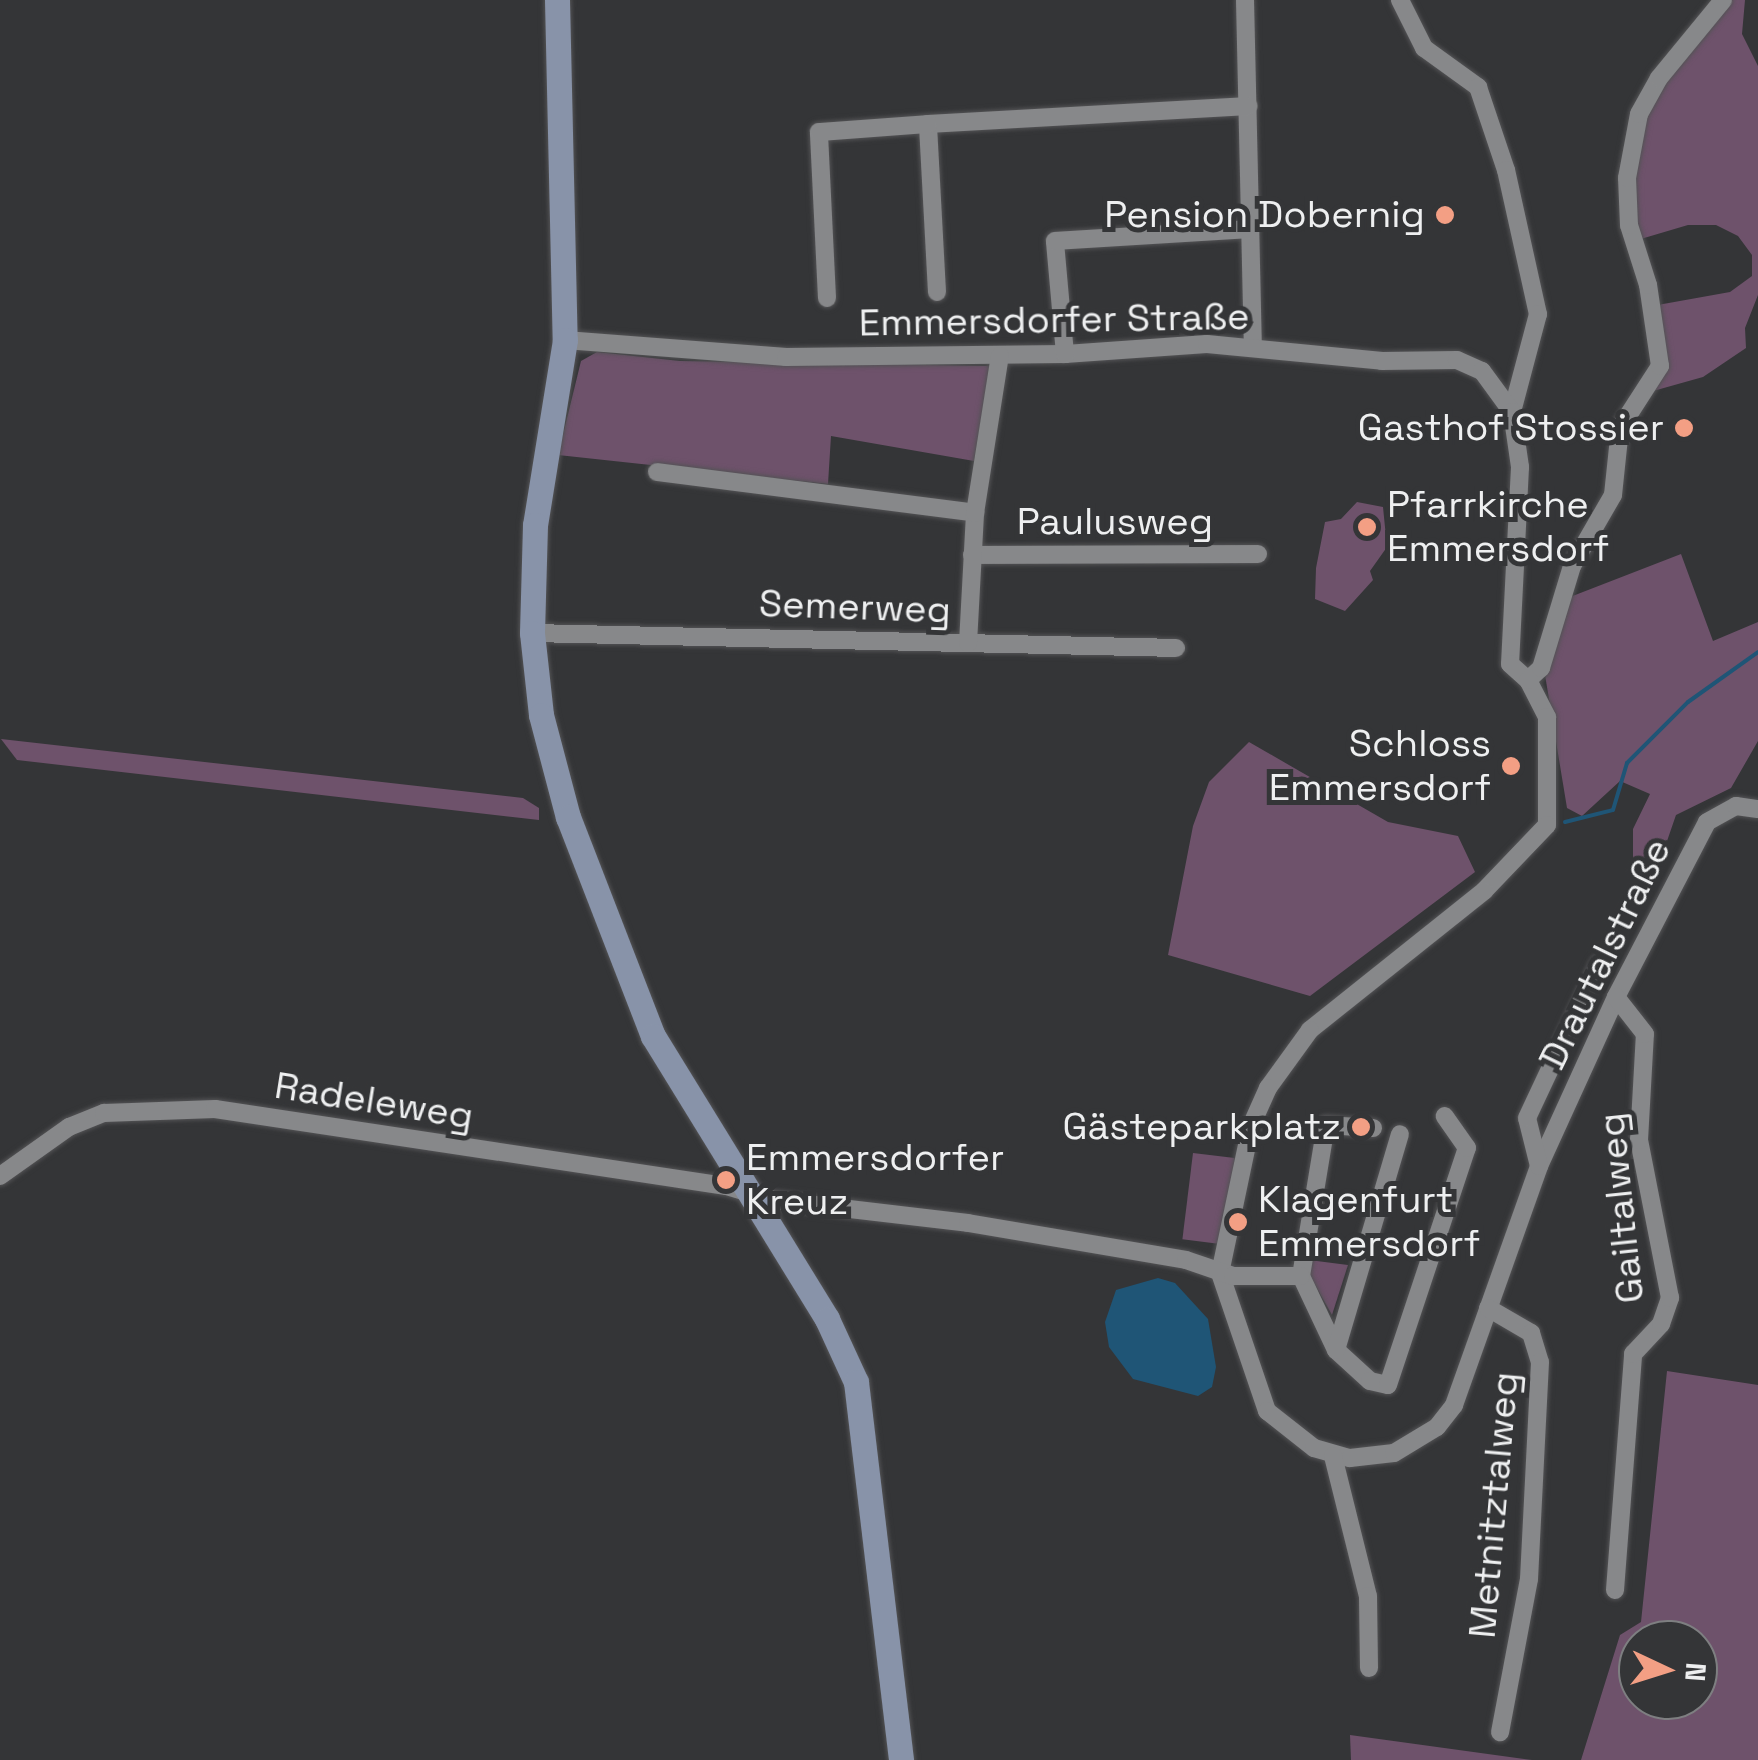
<!DOCTYPE html>
<html>
<head>
<meta charset="utf-8">
<style>
  body { margin:0 }
  #map { position:relative; width:1758px; height:1760px; overflow:hidden; background:#343537; font-family:"Space Grotesk",sans-serif }
  div>[style] { position:absolute }
  .green>* { inset:0; background:#6e526b; transform-origin:0 0 }
  .water>* { inset:0; background:#1f5576 }
  .stream>* { height:4px; margin:-2px; padding:0 2px; transform-origin:2px; border-radius:2px; background:#1f5576 }
  .roads { filter:drop-shadow(0 0 2px #535355) drop-shadow(0 0 2px #535355) }
  .street>* { height:18px; margin:-9px; padding:0 9px; transform-origin:9px; border-radius:9px; background:#87888a }
  .secondary>* { height:25px; margin:-12.5px; padding:0 12.5px; transform-origin:12.5px; border-radius:12.5px; background:#8893a9 }
  .dots>* { width:28px; height:28px; translate:-50% -50%; box-sizing:border-box; border:5px solid #343537; border-radius:50% }
  span { translate:-50% -50%; white-space:nowrap; text-align:center; line-height:1.15; -webkit-text-stroke:10px #343537; paint-order:stroke }
  .poi-label { font-size:38px; color:#eeeff0 }
  .right { translate:-100% -50%; text-align:right }
  .left { translate:0 -50%; text-align:left }
  .street-label { font-size:38px; color:#eeeff0 }
  .north { position:absolute; left:1618px; top:1620px; width:100px; height:100px; box-sizing:border-box; background:#343537; border:2px solid #7e7f81; border-radius:50%; rotate:94deg; font-size:28px; font-weight:700; line-height:40px; text-align:center; color:#eeeff0 }
  .north::after { content:''; display:block; margin:auto; width:35px; height:45px; background:#f39f84; clip-path:polygon(50% 0,100% 100%,50% 72%,0 100%) }
</style>
</head>
<body>
<div id="map">
  <div class="green">
    <div style="clip-path:polygon(1723px 0,1745px 0,1742px 34px,1758px 66px,1758px 295px,1745px 328px,1746px 348px,1703px 377px,1646px 393px,1653px 380px,1652px 306px,1730px 292px,1752px 276px,1752px 255px,1738px 236px,1716px 225px,1688px 225px,1634px 241px,1628px 212px,1644px 106px)"></div>
    <div style="clip-path:polygon(597px 352px,680px 361px,990px 366px,974px 461px,831px 436px,828px 484px,558px 455px,581px 361px)"></div>
    <div style="clip-path:polygon(1357px 502px,1383px 507px,1387px 547px,1370px 571px,1373px 580px,1345px 611px,1315px 599px,1316px 568px,1325px 522px,1341px 519px)"></div>
    <div style="clip-path:polygon(1681px 554px,1713px 641px,1758px 622px,1758px 741px,1731px 788px,1676px 815px,1656px 873px,1633px 873px,1633px 829px,1650px 794px,1620px 781px,1582px 816px,1567px 808px,1545px 675px,1570px 597px)"></div>
    <div style="clip-path:polygon(1px 739px,523px 798px,539px 808px,539px 820px,17px 760px)"></div>
    <div style="clip-path:polygon(1249px 742px,1388px 822px,1458px 836px,1475px 872px,1310px 996px,1168px 955px,1193px 826px,1209px 782px)"></div>
    <div style="left:1193px;top:1153px;width:42px;height:87px;rotate:7deg"></div>
    <div style="clip-path:polygon(1309px 1260px,1348px 1265px,1332px 1315px,1309px 1274px)"></div>
    <div style="clip-path:polygon(evenodd,1667px 1371px,1758px 1385px,1758px 1760px,1581px 1760px,1620px 1635px,1641px 1622px,1667px 1371px,1638px 1640px,1698px 1640px,1698px 1700px,1638px 1700px,1638px 1640px)"></div>
    <div style="clip-path:polygon(1350px 1735px,1532px 1760px,1351px 1760px)"></div>
  </div>
  <div class="water">
    <div style="clip-path:polygon(1158px 1278px,1175px 1283px,1208px 1319px,1216px 1367px,1212px 1387px,1198px 1396px,1133px 1379px,1109px 1347px,1105px 1322px,1116px 1290px)"></div>
  </div>
  <div class="stream">
    <div style="left:1565px;top:822px;width:49px;rotate:-14deg"></div>
    <div style="left:1613px;top:810px;width:49px;rotate:-73.4deg"></div>
    <div style="left:1627px;top:763px;width:86px;rotate:-45deg"></div>
    <div style="left:1688px;top:702px;width:86px;rotate:-35.5deg"></div>
  </div>
  <div class="roads">
    <div class="street">
      <div style="left:1245px;top:0;width:347px;rotate:88.7deg"></div>
      <div style="left:1400px;top:0;width:54px;rotate:63.4deg"></div>
      <div style="left:1424px;top:48px;width:67px;rotate:35.8deg"></div>
      <div style="left:1478px;top:87px;width:88px;rotate:71.4deg"></div>
      <div style="left:1506px;top:170px;width:148px;rotate:77.5deg"></div>
      <div style="left:1538px;top:314px;width:101px;rotate:104.9deg"></div>
      <div style="left:937px;top:292px;width:168px;rotate:-93.1deg"></div>
      <div style="left:928px;top:124px;width:321px;rotate:-3.2deg"></div>
      <div style="left:827px;top:298px;width:166px;rotate:-92.8deg"></div>
      <div style="left:819px;top:132px;width:109px;rotate:-4.2deg"></div>
      <div style="left:565px;top:340px;width:222px;rotate:4.4deg"></div>
      <div style="left:786px;top:357px;width:279px;rotate:-0.6deg"></div>
      <div style="left:1065px;top:354px;width:142px;rotate:-4deg"></div>
      <div style="left:1207px;top:344px;width:176px;rotate:5.5deg"></div>
      <div style="left:1382px;top:361px;width:75px;rotate:-0.8deg"></div>
      <div style="left:1457px;top:360px;width:27px;rotate:24deg"></div>
      <div style="left:1482px;top:371px;width:51px;rotate:53.8deg"></div>
      <div style="left:1512px;top:412px;width:56px;rotate:81.7deg"></div>
      <div style="left:1520px;top:467px;width:197px;rotate:92.9deg"></div>
      <div style="left:1510px;top:664px;width:24px;rotate:42deg"></div>
      <div style="left:1065px;top:354px;width:113px;rotate:-95.1deg"></div>
      <div style="left:1055px;top:241px;width:195px;rotate:-3.5deg"></div>
      <div style="left:657px;top:472px;width:321px;rotate:7.3deg"></div>
      <div style="left:972px;top:555px;width:286px;rotate:-0.2deg"></div>
      <div style="left:532px;top:633px;width:644px;rotate:1.33deg"></div>
      <div style="left:968px;top:643px;width:130px;rotate:-86.9deg"></div>
      <div style="left:975px;top:513px;width:159px;rotate:-81deg"></div>
      <div style="left:1528px;top:680px;width:42px;rotate:62.8deg"></div>
      <div style="left:1547px;top:717px;width:108px;rotate:90deg"></div>
      <div style="left:1547px;top:825px;width:91px;rotate:133.7deg"></div>
      <div style="left:1484px;top:891px;width:223px;rotate:141.4deg"></div>
      <div style="left:1310px;top:1030px;width:72px;rotate:125.9deg"></div>
      <div style="left:1268px;top:1088px;width:42px;rotate:114.1deg"></div>
      <div style="left:1251px;top:1126px;width:150px;rotate:101.9deg"></div>
      <div style="left:1220px;top:1273px;width:146px;rotate:71.2deg"></div>
      <div style="left:1267px;top:1411px;width:60px;rotate:38.2deg"></div>
      <div style="left:1314px;top:1448px;width:37px;rotate:16deg"></div>
      <div style="left:1350px;top:1458px;width:44px;rotate:-6.5deg"></div>
      <div style="left:1394px;top:1453px;width:50px;rotate:-31.2deg"></div>
      <div style="left:1437px;top:1427px;width:28px;rotate:-52deg"></div>
      <div style="left:1454px;top:1405px;width:254px;rotate:-70.4deg"></div>
      <div style="left:1539px;top:1166px;width:186px;rotate:-65.5deg"></div>
      <div style="left:1616px;top:997px;width:197px;rotate:-62.5deg"></div>
      <div style="left:1707px;top:822px;width:33px;rotate:-29deg"></div>
      <div style="left:1736px;top:806px;width:22px;rotate:8deg"></div>
      <div style="left:1528px;top:680px;width:18px;rotate:-43deg"></div>
      <div style="left:1541px;top:668px;width:107px;rotate:-73.1deg"></div>
      <div style="left:1572px;top:566px;width:82px;rotate:-60deg"></div>
      <div style="left:1613px;top:495px;width:67px;rotate:-84deg"></div>
      <div style="left:1620px;top:428px;width:74px;rotate:-57.2deg"></div>
      <div style="left:1660px;top:366px;width:82px;rotate:-98.4deg"></div>
      <div style="left:1648px;top:285px;width:63px;rotate:-107.6deg"></div>
      <div style="left:1629px;top:225px;width:47px;rotate:-92.4deg"></div>
      <div style="left:1627px;top:178px;width:65px;rotate:-79.4deg"></div>
      <div style="left:1639px;top:114px;width:41px;rotate:-60.9deg"></div>
      <div style="left:1659px;top:78px;width:101px;rotate:-50.6deg"></div>
      <div style="left:1373px;top:1128px;width:47px;rotate:-176.3deg"></div>
      <div style="left:1326px;top:1125px;width:153px;rotate:99.4deg"></div>
      <div style="left:1301px;top:1276px;width:82px;rotate:64.7deg"></div>
      <div style="left:1336px;top:1350px;width:46px;rotate:42.4deg"></div>
      <div style="left:1370px;top:1381px;width:18px;rotate:13deg"></div>
      <div style="left:1388px;top:1385px;width:250px;rotate:-71.6deg"></div>
      <div style="left:1467px;top:1148px;width:39px;rotate:-125deg"></div>
      <div style="left:1539px;top:1166px;width:49px;rotate:-104deg"></div>
      <div style="left:1527px;top:1118px;width:170px;rotate:-64.9deg"></div>
      <div style="left:0;top:1176px;width:85px;rotate:-35.4deg"></div>
      <div style="left:69px;top:1127px;width:38px;rotate:-22deg"></div>
      <div style="left:104px;top:1113px;width:111px;rotate:-2.1deg"></div>
      <div style="left:215px;top:1109px;width:517px;rotate:8.57deg"></div>
      <div style="left:726px;top:1186px;width:49px;rotate:16.6deg"></div>
      <div style="left:773px;top:1200px;width:196px;rotate:6.7deg"></div>
      <div style="left:968px;top:1223px;width:221px;rotate:9.6deg"></div>
      <div style="left:1186px;top:1260px;width:50px;rotate:18.8deg"></div>
      <div style="left:1233px;top:1276px;width:68px"></div>
      <div style="left:1488px;top:1308px;width:50px;rotate:30.2deg"></div>
      <div style="left:1531px;top:1333px;width:30px;rotate:73deg"></div>
      <div style="left:1540px;top:1362px;width:217px;rotate:92.9deg"></div>
      <div style="left:1529px;top:1579px;width:156px;rotate:100.7deg"></div>
      <div style="left:1336px;top:1350px;width:225px;rotate:-73.5deg"></div>
      <div style="left:1333px;top:1456px;width:144px;rotate:76deg"></div>
      <div style="left:1368px;top:1596px;width:72px;rotate:89.2deg"></div>
      <div style="left:1615px;top:1590px;width:237px;rotate:-85.6deg"></div>
      <div style="left:1633px;top:1354px;width:41px;rotate:-47deg"></div>
      <div style="left:1661px;top:1324px;width:28px;rotate:-71deg"></div>
      <div style="left:1670px;top:1298px;width:161px;rotate:-101.1deg"></div>
      <div style="left:1639px;top:1140px;width:106px;rotate:-86.8deg"></div>
      <div style="left:1645px;top:1034px;width:47px;rotate:-128.1deg"></div>
    </div>
    <div class="secondary">
      <div style="left:557px;top:0;width:340px;rotate:88.7deg"></div>
      <div style="left:565px;top:340px;width:187px;rotate:99.2deg"></div>
      <div style="left:535px;top:525px;width:108px;rotate:91.6deg"></div>
      <div style="left:532px;top:633px;width:82px;rotate:83.7deg"></div>
      <div style="left:541px;top:715px;width:106px;rotate:75.2deg"></div>
      <div style="left:568px;top:817px;width:235px;rotate:68.8deg"></div>
      <div style="left:653px;top:1036px;width:332px;rotate:58.4deg"></div>
      <div style="left:827px;top:1319px;width:69px;rotate:65.3deg"></div>
      <div style="left:856px;top:1382px;width:381px;rotate:83.2deg"></div>
    </div>
  </div>
  <div class="dots">
    <div style="left:1445px;top:215px;background:#f39f84"></div>
    <div style="left:1684px;top:428px;background:#f39f84"></div>
    <div style="left:1367px;top:527px;background:#f39f84"></div>
    <div style="left:1511px;top:766px;background:#f39f84"></div>
    <div style="left:1361px;top:1127px;background:#f39f84"></div>
    <div style="left:726px;top:1180px;background:#f39f84"></div>
    <div style="left:1238px;top:1222px;background:#f39f84"></div>
  </div>
  <div class="poi-label">
    <span class="right" style="left:1425px;top:215px">Pension Dobernig</span>
    <span class="right" style="left:1664px;top:428px">Gasthof Stossier</span>
    <span class="left" style="left:1387px;top:527px">Pfarrkirche<br>Emmersdorf</span>
    <span class="right" style="left:1491px;top:766px">Schloss<br>Emmersdorf</span>
    <span class="right" style="left:1341px;top:1127px">Gästeparkplatz</span>
    <span class="left" style="left:746px;top:1180px">Emmersdorfer<br>Kreuz</span>
    <span class="left" style="left:1258px;top:1222px">Klagenfurt<br>Emmersdorf</span>
  </div>
  <div class="street-label">
    <span style="left:1054px;top:320px;rotate:-1deg">Emmersdorfer Straße</span>
    <span style="left:1115px;top:522px">Paulusweg</span>
    <span style="left:855px;top:607px;rotate:2deg">Semerweg</span>
    <span style="left:1605px;top:954px;rotate:-64deg">Drautalstraße</span>
    <span style="left:374px;top:1101px;rotate:9deg">Radeleweg</span>
    <span style="left:1621px;top:1208px;rotate:-96deg">Gailtalweg</span>
    <span style="left:1494px;top:1505px;rotate:-85deg">Metnitztalweg</span>
  </div>
  <div class="north">N</div>
</div>
</body>
</html>
